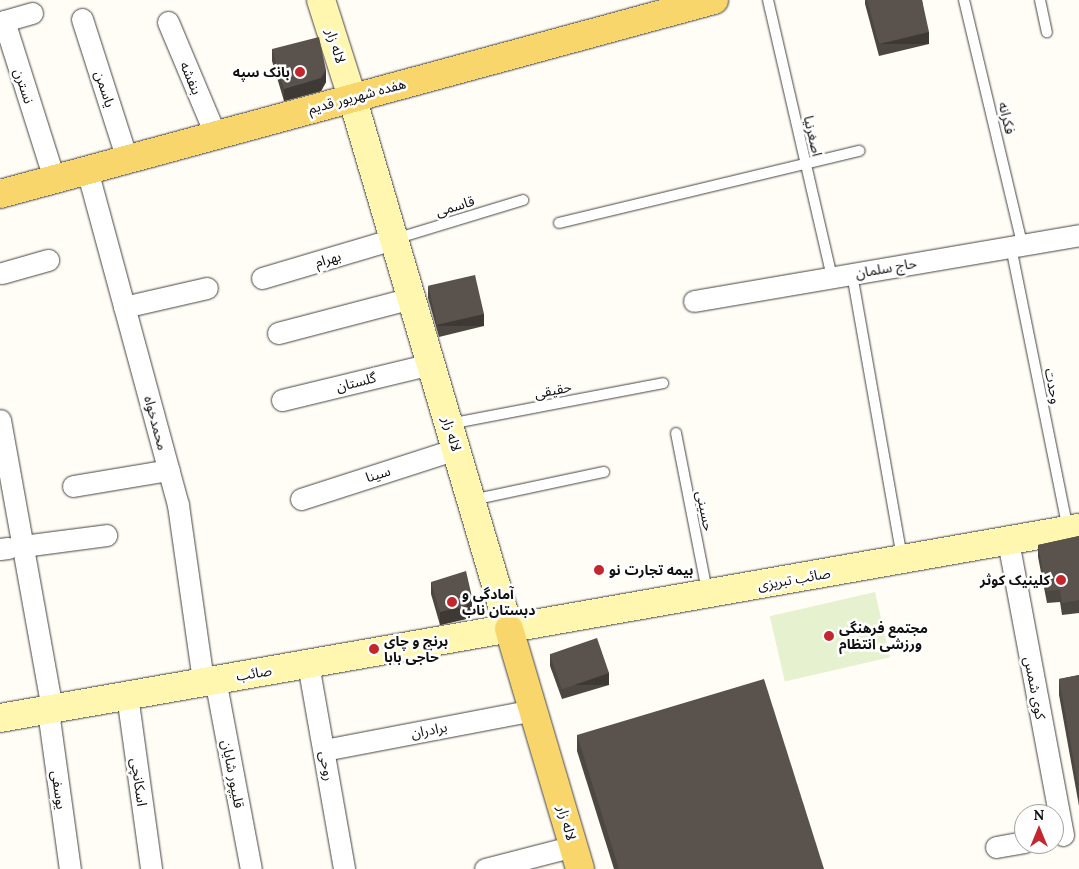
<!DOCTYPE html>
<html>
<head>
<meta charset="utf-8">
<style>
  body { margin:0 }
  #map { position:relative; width:1079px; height:869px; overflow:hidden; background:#fffdf5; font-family:Lora,"Noto Sans Arabic",serif }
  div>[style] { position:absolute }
  .pitch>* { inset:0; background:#e6f2cf; transform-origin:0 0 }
  .roads { filter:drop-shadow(0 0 1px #444) drop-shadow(0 0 1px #444) }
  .service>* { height:10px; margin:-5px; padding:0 5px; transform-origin:5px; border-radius:5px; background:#fff }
  .minor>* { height:21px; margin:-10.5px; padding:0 10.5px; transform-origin:10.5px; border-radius:10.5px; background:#fff }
  .secondary>* { height:28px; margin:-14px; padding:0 14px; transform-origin:14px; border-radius:14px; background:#fff6b0 }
  .primary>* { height:28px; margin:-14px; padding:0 14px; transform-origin:14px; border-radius:14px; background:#f9d66b }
  .wall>* { inset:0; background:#4d4742 }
  .shaded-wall>* { inset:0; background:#3f3936; transform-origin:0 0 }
  .building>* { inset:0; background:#5a524d; transform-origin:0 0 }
  .dots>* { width:14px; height:14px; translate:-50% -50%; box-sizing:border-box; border:2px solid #fff; border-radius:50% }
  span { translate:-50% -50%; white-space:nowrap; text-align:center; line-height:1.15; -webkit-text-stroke:5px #fff; paint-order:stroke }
  .street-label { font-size:14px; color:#111 }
  .poi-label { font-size:14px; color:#111; font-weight:700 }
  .right { translate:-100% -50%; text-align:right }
  .left { translate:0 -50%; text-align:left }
  .north { position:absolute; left:1014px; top:804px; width:50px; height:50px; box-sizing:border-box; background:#fff; border:1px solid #a0a0a0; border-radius:50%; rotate:0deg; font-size:14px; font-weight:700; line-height:20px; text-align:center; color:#111 }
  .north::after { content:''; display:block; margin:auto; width:18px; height:22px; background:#c4262e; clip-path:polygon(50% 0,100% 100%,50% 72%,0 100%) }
</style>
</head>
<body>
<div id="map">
  <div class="pitch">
    <div style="left:875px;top:592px;width:67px;height:108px;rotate:77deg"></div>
  </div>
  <div class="roads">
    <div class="service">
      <div style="left:768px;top:0;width:285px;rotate:77deg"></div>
      <div style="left:964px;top:0;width:250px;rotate:76.6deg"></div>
      <div style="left:1040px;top:0;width:33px;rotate:78deg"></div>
      <div style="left:559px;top:223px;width:309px;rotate:-13.5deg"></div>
      <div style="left:395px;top:239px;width:134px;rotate:-16.9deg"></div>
      <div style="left:1011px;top:247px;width:289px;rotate:78.6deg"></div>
      <div style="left:852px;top:274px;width:289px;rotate:80deg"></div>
      <div style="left:449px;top:424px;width:218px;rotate:-10.8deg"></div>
      <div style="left:676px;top:433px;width:161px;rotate:78.9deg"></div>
      <div style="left:472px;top:500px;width:135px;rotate:-12deg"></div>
    </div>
    <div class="minor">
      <div style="left:32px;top:13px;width:29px;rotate:164deg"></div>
      <div style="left:4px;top:21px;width:166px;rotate:72.4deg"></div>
      <div style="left:82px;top:19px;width:147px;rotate:72.2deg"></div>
      <div style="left:168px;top:22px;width:121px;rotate:67.2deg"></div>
      <div style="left:87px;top:170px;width:347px;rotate:74.8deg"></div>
      <div style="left:178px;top:505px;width:178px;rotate:81.9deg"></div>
      <div style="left:2px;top:273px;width:48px;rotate:-15.8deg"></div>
      <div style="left:262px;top:278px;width:138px;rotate:-16.5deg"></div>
      <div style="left:694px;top:301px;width:391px;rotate:-9.7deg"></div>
      <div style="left:124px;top:307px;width:85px;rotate:-12.9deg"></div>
      <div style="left:278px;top:333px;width:138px;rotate:-14.7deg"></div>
      <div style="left:282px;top:400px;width:153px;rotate:-13.6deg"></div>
      <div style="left:0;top:420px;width:293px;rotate:79.8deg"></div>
      <div style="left:73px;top:486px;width:97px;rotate:-9.5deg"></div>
      <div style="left:301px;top:499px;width:163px;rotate:-17.9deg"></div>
      <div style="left:1008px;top:541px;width:299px;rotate:79.4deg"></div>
      <div style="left:23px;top:546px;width:84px;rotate:-7.5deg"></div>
      <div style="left:0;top:549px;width:8px;rotate:-7deg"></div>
      <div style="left:308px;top:664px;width:208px;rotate:80deg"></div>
      <div style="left:215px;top:679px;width:193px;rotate:79.3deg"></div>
      <div style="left:127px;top:695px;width:176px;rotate:82.1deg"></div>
      <div style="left:48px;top:711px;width:160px;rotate:82.1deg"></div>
      <div style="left:324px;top:750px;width:213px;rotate:-10.8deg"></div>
      <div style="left:996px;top:847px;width:28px;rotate:-10deg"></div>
      <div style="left:485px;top:869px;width:92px;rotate:-14.5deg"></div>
    </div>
    <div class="secondary">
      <div style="left:321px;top:0;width:102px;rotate:72.3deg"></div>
      <div style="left:352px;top:97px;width:555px;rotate:73.56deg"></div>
      <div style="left:0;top:718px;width:1096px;rotate:-9.99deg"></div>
    </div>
    <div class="primary">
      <div style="left:0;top:194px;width:740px;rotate:-15.2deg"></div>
      <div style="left:509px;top:629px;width:250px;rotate:73.5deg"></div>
    </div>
  </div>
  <div class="wall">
    <div style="clip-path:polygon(865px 0,922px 0,929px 44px,879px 56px,865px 4px)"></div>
    <div style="clip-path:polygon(272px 49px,326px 82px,321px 91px,284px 101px,272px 61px)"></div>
    <div style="clip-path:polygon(428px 286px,484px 326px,439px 337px,428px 298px)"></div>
    <div style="clip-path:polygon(1079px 536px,1079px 613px,1062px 615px,1060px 602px,1047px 603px,1038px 557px,1038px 545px)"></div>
    <div style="clip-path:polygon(431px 582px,472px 609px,466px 619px,440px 625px,431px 594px)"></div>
    <div style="clip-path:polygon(550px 654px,609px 685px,562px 699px,550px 666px)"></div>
    <div style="clip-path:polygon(1079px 675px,1079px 806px,1059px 695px,1059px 679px)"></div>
    <div style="clip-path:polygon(577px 735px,824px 869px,614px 869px,577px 751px)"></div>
  </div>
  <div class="shaded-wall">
    <div style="left:929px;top:32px;width:12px;height:51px;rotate:90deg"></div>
    <div style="clip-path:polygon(326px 70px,326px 82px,321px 91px,284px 101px,284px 89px)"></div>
    <div style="left:484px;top:314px;width:12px;height:46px;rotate:90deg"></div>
    <div style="clip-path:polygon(472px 597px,472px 609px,466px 619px,440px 625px,440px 612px)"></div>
    <div style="left:609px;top:673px;width:12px;height:49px;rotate:90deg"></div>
  </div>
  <div class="building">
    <div style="clip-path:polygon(867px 0,922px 0,929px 32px,879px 44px)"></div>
    <div style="clip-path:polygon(319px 37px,326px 70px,321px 78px,284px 89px,272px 49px)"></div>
    <div style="left:475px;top:275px;width:40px;height:48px;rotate:77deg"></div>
    <div style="clip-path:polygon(1079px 536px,1079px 600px,1062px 603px,1060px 590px,1047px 591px,1038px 545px)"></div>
    <div style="clip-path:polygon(466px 571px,472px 597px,466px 606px,440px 612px,431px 582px)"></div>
    <div style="left:597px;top:638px;width:37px;height:50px;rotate:71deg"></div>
    <div style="clip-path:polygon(1079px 675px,1079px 790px,1059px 679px)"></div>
    <div style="clip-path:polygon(764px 679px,824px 869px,619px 869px,577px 735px)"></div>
  </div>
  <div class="dots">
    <div style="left:300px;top:72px;background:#c4262e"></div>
    <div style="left:599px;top:570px;background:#c4262e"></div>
    <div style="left:1061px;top:580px;background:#c4262e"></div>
    <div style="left:452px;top:602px;background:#c4262e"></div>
    <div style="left:829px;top:636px;background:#c4262e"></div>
    <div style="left:374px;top:649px;background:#c4262e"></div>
  </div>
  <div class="street-label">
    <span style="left:336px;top:46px;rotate:72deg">لاله زار</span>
    <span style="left:191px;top:78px;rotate:67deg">بنفشه</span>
    <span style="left:24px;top:86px;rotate:72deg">نسترن</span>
    <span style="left:105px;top:89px;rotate:72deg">یاسمن</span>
    <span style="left:357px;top:96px;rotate:-15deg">هفده شهریور قدیم</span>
    <span style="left:1007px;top:118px;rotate:77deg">فکرانه</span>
    <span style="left:813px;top:136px;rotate:77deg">اصغرنیا</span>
    <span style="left:455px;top:206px;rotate:-17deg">قاسمی</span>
    <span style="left:328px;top:259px;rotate:-16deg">بهرام</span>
    <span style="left:886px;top:268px;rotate:-10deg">حاج سلمان</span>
    <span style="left:356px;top:382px;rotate:-14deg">گلستان</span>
    <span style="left:1053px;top:386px;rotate:79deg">وحدت</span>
    <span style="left:553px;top:390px;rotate:-11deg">حقیقی</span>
    <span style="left:156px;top:423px;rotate:75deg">محمدخواه</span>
    <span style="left:452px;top:434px;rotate:73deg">لاله زار</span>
    <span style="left:378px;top:474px;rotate:-18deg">سینا</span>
    <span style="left:705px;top:511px;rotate:79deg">حسینی</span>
    <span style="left:794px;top:579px;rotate:-10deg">صائب تبریزی</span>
    <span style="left:254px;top:673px;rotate:-9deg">صائب</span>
    <span style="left:1035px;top:688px;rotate:79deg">کوی شمس</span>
    <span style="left:429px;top:730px;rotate:-11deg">برادران</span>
    <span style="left:327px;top:766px;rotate:80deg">روحی</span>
    <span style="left:233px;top:774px;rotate:79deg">قلیپور شایان</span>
    <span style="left:139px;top:782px;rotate:82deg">اسکانچی</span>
    <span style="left:59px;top:790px;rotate:82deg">یوسفی</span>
    <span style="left:567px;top:823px;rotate:74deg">لاله زار</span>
  </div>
  <div class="poi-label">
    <span class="right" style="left:290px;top:72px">بانک سپه</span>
    <span class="left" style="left:609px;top:570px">بیمه تجارت نو</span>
    <span class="right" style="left:1050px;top:580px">کلینیک کوثر</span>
    <span class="left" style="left:462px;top:602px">آمادگی و<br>دبستان ناب</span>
    <span class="left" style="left:839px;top:636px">مجتمع فرهنگی<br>ورزشی انتظام</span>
    <span class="left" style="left:384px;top:649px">برنج و چای<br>حاجی بابا</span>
  </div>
  <div class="north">N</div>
</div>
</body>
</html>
